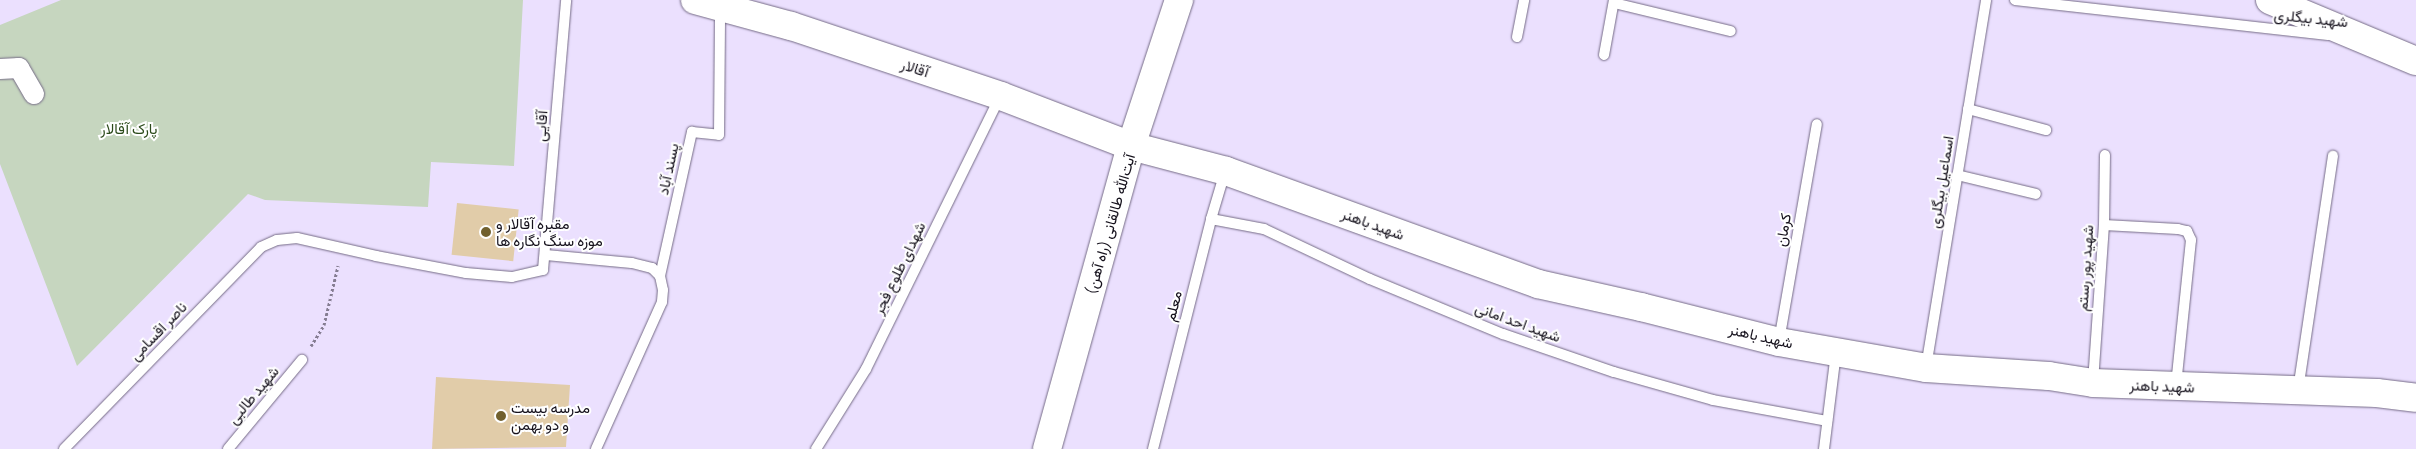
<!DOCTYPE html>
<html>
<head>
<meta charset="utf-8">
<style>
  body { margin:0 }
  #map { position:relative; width:2416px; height:449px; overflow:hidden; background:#ebe0fe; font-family:Manrope,Vazirmatn,sans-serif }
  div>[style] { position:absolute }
  .green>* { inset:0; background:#c6d6bf }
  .building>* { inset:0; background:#e1cca9; transform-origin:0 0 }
  .path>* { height:3px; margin-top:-1.5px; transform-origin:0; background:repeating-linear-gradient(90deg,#857d92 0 2.5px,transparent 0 5px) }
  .roads { filter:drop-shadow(0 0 1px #756b86) drop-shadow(0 0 1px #756b86) }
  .lane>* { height:10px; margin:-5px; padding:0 5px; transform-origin:5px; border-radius:5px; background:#fff }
  .street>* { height:20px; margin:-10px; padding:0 10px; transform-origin:10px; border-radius:10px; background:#fff }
  .secondary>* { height:28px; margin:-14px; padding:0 14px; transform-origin:14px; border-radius:14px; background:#fff }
  .primary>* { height:28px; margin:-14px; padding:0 14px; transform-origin:14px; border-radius:14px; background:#fff }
  .dots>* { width:14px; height:14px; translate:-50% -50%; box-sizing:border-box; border:2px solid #fff; border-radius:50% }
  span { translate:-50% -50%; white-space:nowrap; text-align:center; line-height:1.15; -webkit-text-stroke:4px #fff; paint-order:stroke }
  .street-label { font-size:15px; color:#15111c }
  .park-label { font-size:15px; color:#2b4a1a }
  .poi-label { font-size:15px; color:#15111c }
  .left { translate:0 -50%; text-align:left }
</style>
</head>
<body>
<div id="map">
  <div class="green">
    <div style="clip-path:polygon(61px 0,523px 0,514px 166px,431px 162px,428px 207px,265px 200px,248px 194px,77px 366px,0 164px,0 25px)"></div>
  </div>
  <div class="building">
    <div style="left:457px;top:203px;width:62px;height:52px;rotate:6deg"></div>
    <div style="clip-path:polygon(436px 377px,570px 385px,566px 447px,432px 449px)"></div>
  </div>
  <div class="path">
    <div style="left:311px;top:346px;width:25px;rotate:-58deg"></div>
    <div style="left:324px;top:325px;width:61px;rotate:-76.7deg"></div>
  </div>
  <div class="roads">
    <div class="lane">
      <div style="left:2015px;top:0;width:315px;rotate:6.4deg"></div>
      <div style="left:1614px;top:3px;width:120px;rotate:13.5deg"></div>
      <div style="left:1517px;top:37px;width:38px;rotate:-79deg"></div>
      <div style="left:1604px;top:55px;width:56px;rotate:-79.7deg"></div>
      <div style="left:1968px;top:109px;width:81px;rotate:15.1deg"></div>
      <div style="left:1957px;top:175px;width:81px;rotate:13.5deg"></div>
      <div style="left:1211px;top:219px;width:54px;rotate:10.7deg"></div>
      <div style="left:1264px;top:229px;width:117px;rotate:25.3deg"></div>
      <div style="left:1370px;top:279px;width:144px;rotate:22.5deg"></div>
      <div style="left:1503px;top:334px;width:117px;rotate:18.9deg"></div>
      <div style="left:1614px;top:372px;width:103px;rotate:15.8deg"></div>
      <div style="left:1713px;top:400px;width:116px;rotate:10.4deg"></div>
      <div style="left:2104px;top:225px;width:74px;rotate:3.1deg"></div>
      <div style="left:2178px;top:229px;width:9px;rotate:13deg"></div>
      <div style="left:2187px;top:231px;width:10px;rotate:66deg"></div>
      <div style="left:2191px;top:240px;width:146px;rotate:95.9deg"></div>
      <div style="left:546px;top:255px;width:86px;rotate:5.3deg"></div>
      <div style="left:632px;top:263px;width:21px;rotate:14deg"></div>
      <div style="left:652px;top:268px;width:11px;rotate:45deg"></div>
      <div style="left:660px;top:276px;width:14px;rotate:78deg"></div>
      <div style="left:663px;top:290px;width:12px;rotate:95deg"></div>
      <div style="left:662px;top:302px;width:161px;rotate:114.2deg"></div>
      <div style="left:660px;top:276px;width:148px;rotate:-77.5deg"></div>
      <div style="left:692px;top:132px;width:27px;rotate:6deg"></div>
      <div style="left:719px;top:135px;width:127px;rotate:-89.5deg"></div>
      <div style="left:1779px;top:341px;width:220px;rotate:-80.1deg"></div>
      <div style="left:1926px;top:367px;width:372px;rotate:-80.7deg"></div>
      <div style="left:2093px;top:382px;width:157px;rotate:-86deg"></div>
      <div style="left:2104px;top:225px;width:70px;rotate:-89.2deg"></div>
      <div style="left:2298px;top:390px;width:237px;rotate:-81.5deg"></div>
      <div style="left:64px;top:449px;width:282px;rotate:-45.7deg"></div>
      <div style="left:261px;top:247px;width:17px;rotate:-24deg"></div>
      <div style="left:277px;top:240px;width:20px;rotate:-6deg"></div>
      <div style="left:297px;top:238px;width:81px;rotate:12.8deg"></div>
      <div style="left:376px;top:256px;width:92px;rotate:10.7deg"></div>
      <div style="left:466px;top:273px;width:46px;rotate:5deg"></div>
      <div style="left:512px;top:277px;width:32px;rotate:-13deg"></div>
      <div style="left:543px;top:270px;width:271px;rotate:-85.1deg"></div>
      <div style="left:228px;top:449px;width:116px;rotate:-50.3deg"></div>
      <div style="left:816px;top:449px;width:94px;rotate:-58deg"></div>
      <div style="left:866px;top:369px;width:303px;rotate:-63.8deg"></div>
      <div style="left:1153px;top:449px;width:237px;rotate:-75.8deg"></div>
      <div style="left:1211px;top:219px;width:49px;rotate:-73.4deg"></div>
      <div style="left:1824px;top:449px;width:97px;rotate:-82.9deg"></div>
    </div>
    <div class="street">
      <div style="left:0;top:69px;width:19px;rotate:-3deg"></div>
      <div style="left:19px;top:68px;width:30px;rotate:60deg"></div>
    </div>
    <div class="secondary">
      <div style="left:695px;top:0;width:99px;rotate:15.2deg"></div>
      <div style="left:791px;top:26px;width:221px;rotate:18.4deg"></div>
      <div style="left:1001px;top:96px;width:139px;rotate:21deg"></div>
      <div style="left:1131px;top:146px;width:98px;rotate:14.7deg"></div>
      <div style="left:1226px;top:171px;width:332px;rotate:19.9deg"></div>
      <div style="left:1538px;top:284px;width:106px;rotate:12.6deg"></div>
      <div style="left:1641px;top:307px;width:142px;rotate:14.2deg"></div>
      <div style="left:1779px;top:342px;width:149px;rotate:10deg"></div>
      <div style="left:1926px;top:368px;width:123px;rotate:3.7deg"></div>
      <div style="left:2049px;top:376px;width:45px;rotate:9deg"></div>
      <div style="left:2093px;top:383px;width:284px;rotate:2deg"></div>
      <div style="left:2377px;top:393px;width:39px;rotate:7deg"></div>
      <div style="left:1047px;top:449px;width:314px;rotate:-74.5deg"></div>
      <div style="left:1131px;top:146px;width:154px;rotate:-71.8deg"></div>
    </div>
    <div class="primary">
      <div style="left:2270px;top:0;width:158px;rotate:22.7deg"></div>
    </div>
  </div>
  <div class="dots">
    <div style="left:486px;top:232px;background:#71602e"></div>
    <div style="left:501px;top:416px;background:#71602e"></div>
  </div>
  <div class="street-label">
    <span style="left:2311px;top:18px;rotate:6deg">شهید بیگلری</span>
    <span style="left:915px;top:68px;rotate:18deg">آقالار</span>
    <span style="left:541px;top:126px;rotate:-86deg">آقایی</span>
    <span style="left:668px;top:169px;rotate:-78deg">پسند آباد</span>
    <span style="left:1941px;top:182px;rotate:-81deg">اسماعیل بیگلری</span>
    <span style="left:1110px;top:224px;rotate:-74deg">(راه آهن) آیت‌الله طالقانی</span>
    <span style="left:1373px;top:224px;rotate:20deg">شهید باهنر</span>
    <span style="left:1783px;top:230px;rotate:-80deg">کرمان</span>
    <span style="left:899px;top:268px;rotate:-64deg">شهدای طلوع فجر</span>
    <span style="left:2085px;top:268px;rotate:-86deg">شهید پور رستم</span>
    <span style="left:1173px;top:306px;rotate:-76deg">معلم</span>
    <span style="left:1518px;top:322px;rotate:20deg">شهید احد امانی</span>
    <span style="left:158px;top:331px;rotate:-46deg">ناصر اقسامی</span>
    <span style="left:1761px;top:336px;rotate:13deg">شهید باهنر</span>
    <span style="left:2162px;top:386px;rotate:2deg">شهید باهنر</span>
    <span style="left:253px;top:395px;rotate:-50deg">شهید طالبی</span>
  </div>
  <div class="park-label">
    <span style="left:129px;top:129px">پارک آقالار</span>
  </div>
  <div class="poi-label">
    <span class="left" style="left:496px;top:232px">مقبره آقالار و<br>موزه سنگ نگاره ها</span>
    <span class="left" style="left:511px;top:416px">مدرسه بیست<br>و دو بهمن</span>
  </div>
</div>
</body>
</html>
